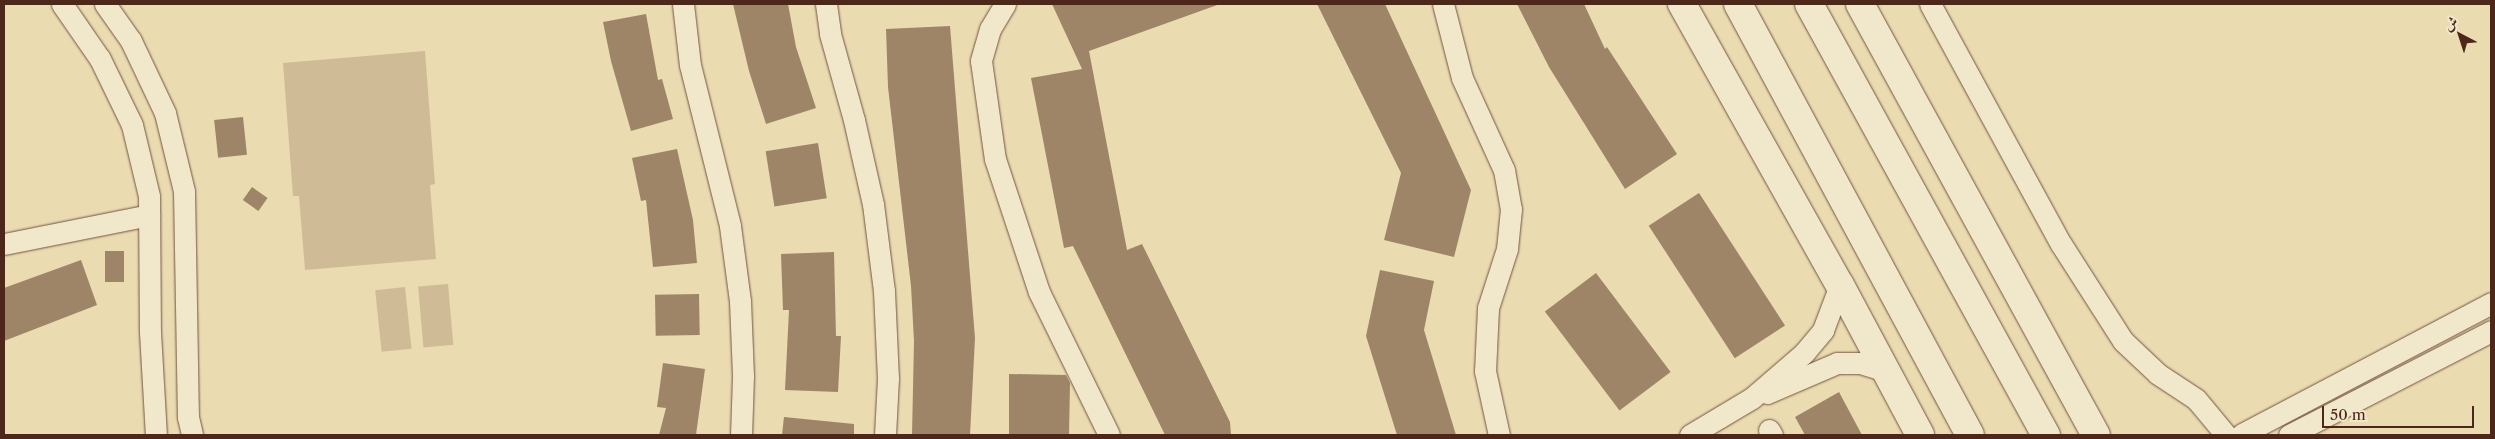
<!DOCTYPE html>
<html>
<head>
<meta charset="utf-8">
<style>
  body { margin:0 }
  #map { position:relative; width:2495px; height:439px; overflow:hidden; background:#eadbb0; font-family:"Libre Caslon Text",Amiri,serif }
  div>[style] { position:absolute }
  .green>* { inset:0; background:#cfbc96; transform-origin:0 0 }
  .building>* { inset:0; background:#9e8568; transform-origin:0 0 }
  .roads { filter:drop-shadow(0 0 1px #745440) drop-shadow(0 0 1px #745440) }
  .street>* { height:21px; margin:-10.5px; padding:0 10.5px; transform-origin:10.5px; border-radius:10.5px; background:#f1e8cc }
  .secondary>* { height:28px; margin:-14px; padding:0 14px; transform-origin:14px; border-radius:14px; background:#f1e8cc }
  span { translate:-50% -50%; white-space:nowrap; text-align:center; line-height:1.15; -webkit-text-stroke:4.5px #f1e8cc; paint-order:stroke }
  .frame { position:absolute; inset:0; border:5px solid #4c271a; pointer-events:none }
  .north { position:absolute; left:2435px; top:10px; width:50px; height:50px; -webkit-text-stroke:4px #f1e8cc; paint-order:stroke; rotate:320deg; font-size:14px; font-weight:700; line-height:20px; text-align:center; color:#4c271a }
  .north::after { content:''; display:block; margin:auto; width:18px; height:22px; background:#4c271a; clip-path:polygon(50% 0,100% 100%,50% 72%,0 100%) }
  .scale { position:absolute; left:2322px; top:406px; width:152px; height:22px; box-sizing:border-box; border:2px solid #4c271a; border-top:0; padding-left:6px; font-size:15px; line-height:18px; white-space:nowrap; color:#4c271a; -webkit-text-stroke:4px #f1e8cc; paint-order:stroke }
</style>
</head>
<body>
<div id="map">
  <div class="green">
    <div style="clip-path:polygon(425px 51px,435px 184px,430px 185px,436px 259px,305px 270px,299px 196px,293px 196px,283px 63px)"></div>
    <div style="left:448px;top:284px;width:61px;height:30px;rotate:85deg"></div>
    <div style="left:405px;top:287px;width:62px;height:30px;rotate:84deg"></div>
  </div>
  <div class="building">
    <div style="clip-path:polygon(733px 4px,788px 4px,796px 47px,816px 108px,766px 124px,749px 71px)"></div>
    <div style="clip-path:polygon(1052px 4px,1220px 4px,1089px 51px,1127px 250px,1142px 244px,1230px 422px,1231px 435px,1165px 435px,1073px 246px,1064px 248px,1031px 78px,1082px 69px)"></div>
    <div style="clip-path:polygon(1317px 4px,1385px 4px,1471px 190px,1454px 257px,1384px 240px,1401px 173px)"></div>
    <div style="clip-path:polygon(1517px 4px,1584px 4px,1605px 49px,1607px 47px,1677px 154px,1625px 189px,1549px 67px)"></div>
    <div style="clip-path:polygon(646px 14px,658px 80px,662px 79px,673px 119px,631px 131px,611px 61px,603px 22px)"></div>
    <div style="clip-path:polygon(950px 26px,975px 338px,970px 435px,912px 435px,914px 341px,911px 286px,888px 87px,886px 29px)"></div>
    <div style="left:243px;top:117px;width:38px;height:29px;rotate:84deg"></div>
    <div style="left:818px;top:143px;width:56px;height:53px;rotate:81deg"></div>
    <div style="clip-path:polygon(677px 149px,693px 220px,697px 263px,653px 267px,646px 200px,641px 201px,632px 158px)"></div>
    <div style="left:252px;top:187px;width:19px;height:16px;rotate:35deg"></div>
    <div style="left:1699px;top:193px;width:158px;height:60px;rotate:57deg"></div>
    <div style="left:105px;top:251px;width:19px;height:31px"></div>
    <div style="clip-path:polygon(834px 252px,836px 336px,841px 336px,838px 392px,785px 390px,789px 310px,783px 310px,781px 254px)"></div>
    <div style="clip-path:polygon(81px 260px,97px 305px,4px 341px,4px 288px)"></div>
    <div style="clip-path:polygon(1380px 270px,1434px 281px,1424px 330px,1456px 435px,1397px 435px,1366px 336px)"></div>
    <div style="left:1596px;top:273px;width:124px;height:64px;rotate:53deg"></div>
    <div style="left:699px;top:294px;width:41px;height:44px;rotate:89deg"></div>
    <div style="clip-path:polygon(663px 363px,705px 369px,696px 435px,659px 435px,666px 408px,657px 407px)"></div>
    <div style="clip-path:polygon(1009px 374px,1066px 375px,1070px 383px,1069px 435px,1009px 435px)"></div>
    <div style="clip-path:polygon(1839px 392px,1862px 435px,1805px 435px,1795px 417px)"></div>
    <div style="clip-path:polygon(784px 417px,854px 424px,854px 435px,782px 435px)"></div>
  </div>
  <div class="roads">
    <div class="street">
      <div style="left:62px;top:4px;width:67px;rotate:55.4deg"></div>
      <div style="left:100px;top:59px;width:73px;rotate:64.1deg"></div>
      <div style="left:132px;top:125px;width:73px;rotate:76.5deg"></div>
      <div style="left:149px;top:196px;width:136px;rotate:89.6deg"></div>
      <div style="left:150px;top:332px;width:103px;rotate:86.7deg"></div>
      <div style="left:105px;top:4px;width:45px;rotate:54.9deg"></div>
      <div style="left:131px;top:41px;width:80px;rotate:64.7deg"></div>
      <div style="left:165px;top:113px;width:80px;rotate:76.3deg"></div>
      <div style="left:184px;top:191px;width:226px;rotate:89deg"></div>
      <div style="left:188px;top:417px;width:18px;rotate:77deg"></div>
      <div style="left:683px;top:4px;width:61px;rotate:83.5deg"></div>
      <div style="left:690px;top:65px;width:166px;rotate:76deg"></div>
      <div style="left:730px;top:226px;width:76px;rotate:82.4deg"></div>
      <div style="left:740px;top:301px;width:75px;rotate:87.7deg"></div>
      <div style="left:743px;top:376px;width:59px;rotate:91.9deg"></div>
      <div style="left:826px;top:4px;width:30px;rotate:82deg"></div>
      <div style="left:830px;top:34px;width:89px;rotate:74.4deg"></div>
      <div style="left:854px;top:120px;width:86px;rotate:77.3deg"></div>
      <div style="left:873px;top:204px;width:88px;rotate:82.8deg"></div>
      <div style="left:884px;top:291px;width:87px;rotate:87.4deg"></div>
      <div style="left:888px;top:378px;width:57px;rotate:93deg"></div>
      <div style="left:1005px;top:4px;width:29px;rotate:121deg"></div>
      <div style="left:990px;top:29px;width:33px;rotate:106deg"></div>
      <div style="left:981px;top:61px;width:99px;rotate:81.9deg"></div>
      <div style="left:995px;top:159px;width:140px;rotate:71.7deg"></div>
      <div style="left:1039px;top:292px;width:159px;rotate:63.9deg"></div>
      <div style="left:1443px;top:4px;width:76px;rotate:75.6deg"></div>
      <div style="left:1462px;top:78px;width:101px;rotate:65.5deg"></div>
      <div style="left:1504px;top:170px;width:40px;rotate:80deg"></div>
      <div style="left:1511px;top:209px;width:40px;rotate:95.7deg"></div>
      <div style="left:1507px;top:249px;width:62px;rotate:107.9deg"></div>
      <div style="left:1488px;top:308px;width:63px;rotate:92.7deg"></div>
      <div style="left:1485px;top:371px;width:66px;rotate:77.7deg"></div>
      <div style="left:1930px;top:4px;width:273px;rotate:61.4deg"></div>
      <div style="left:2061px;top:244px;width:115px;rotate:57.4deg"></div>
      <div style="left:2123px;top:341px;width:48px;rotate:43.3deg"></div>
      <div style="left:2158px;top:374px;width:45px;rotate:33.3deg"></div>
      <div style="left:2196px;top:399px;width:47px;rotate:50.2deg"></div>
      <div style="left:4px;top:244px;width:148px;rotate:-11.3deg"></div>
      <div style="left:1767px;top:393px;width:76px;rotate:-23.2deg"></div>
      <div style="left:1837px;top:363px;width:23px"></div>
      <div style="left:1860px;top:363px;width:28px;rotate:17deg"></div>
      <div style="left:1769px;top:430px;width:6px;rotate:59deg"></div>
      <div style="left:2242px;top:434px;width:281px;rotate:-27.7deg"></div>
      <div style="left:1690px;top:435px;width:72px;rotate:-30.8deg"></div>
      <div style="left:1752px;top:398px;width:69px;rotate:-40.9deg"></div>
      <div style="left:1804px;top:353px;width:30px;rotate:-50deg"></div>
      <div style="left:1823px;top:330px;width:48px;rotate:-69.3deg"></div>
      <div style="left:2289px;top:435px;width:227px;rotate:-27.2deg"></div>
    </div>
    <div class="secondary">
      <div style="left:1682px;top:4px;width:322px;rotate:60.7deg"></div>
      <div style="left:1840px;top:285px;width:170px;rotate:61.9deg"></div>
      <div style="left:1738px;top:4px;width:489px;rotate:61.7deg"></div>
      <div style="left:1809px;top:4px;width:492px;rotate:61.2deg"></div>
      <div style="left:1860px;top:4px;width:491px;rotate:61.3deg"></div>
    </div>
  </div>
  <div class="frame"></div>
  <div class="north">ش</div>
  <div class="scale">50 m</div>
</div>
</body>
</html>
